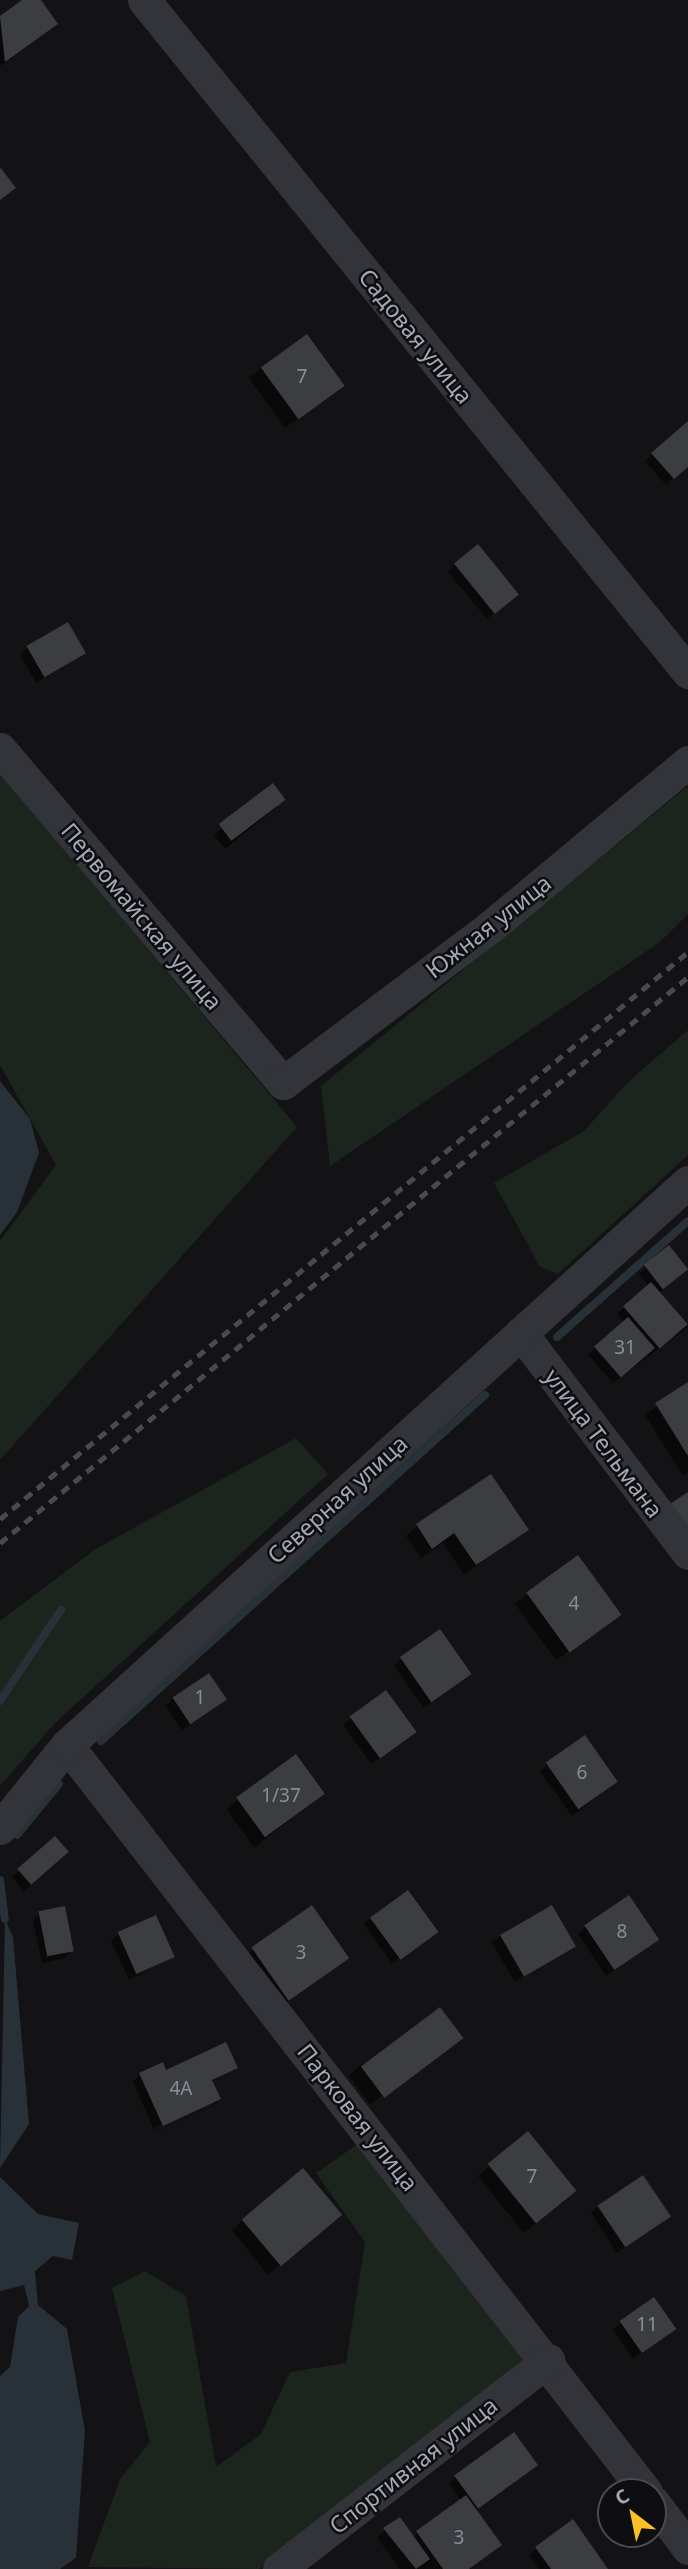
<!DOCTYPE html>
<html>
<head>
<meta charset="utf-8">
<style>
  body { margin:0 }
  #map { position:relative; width:688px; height:2569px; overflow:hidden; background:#131214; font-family:"Noto Sans",sans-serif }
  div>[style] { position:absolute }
  .green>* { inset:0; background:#1c241e }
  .water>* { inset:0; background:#283038 }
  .shadow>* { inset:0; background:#0007; transform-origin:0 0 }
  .stream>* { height:8px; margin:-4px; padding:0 4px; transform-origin:4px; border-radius:4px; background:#283038 }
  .building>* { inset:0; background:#3c3d41; transform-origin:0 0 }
  .minor>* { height:33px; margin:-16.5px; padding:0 16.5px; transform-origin:16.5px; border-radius:16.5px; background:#333439 }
  .rail>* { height:5px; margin-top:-2.5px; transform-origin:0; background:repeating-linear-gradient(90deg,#484a50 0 9px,transparent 0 16px) }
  span { translate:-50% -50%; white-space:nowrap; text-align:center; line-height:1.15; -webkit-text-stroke:5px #0e0d0f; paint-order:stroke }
  .number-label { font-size:19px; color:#898d98 }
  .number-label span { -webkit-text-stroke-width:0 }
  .street-label { font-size:23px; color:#a3a8b5 }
  .north { position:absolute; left:597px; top:2478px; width:70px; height:70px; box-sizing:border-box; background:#0e0d0f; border:2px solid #4a4b51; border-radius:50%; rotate:328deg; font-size:19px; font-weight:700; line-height:28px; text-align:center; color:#a3a8b5 }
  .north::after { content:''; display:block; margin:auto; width:24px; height:32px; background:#fbc124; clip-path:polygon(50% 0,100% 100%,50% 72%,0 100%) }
</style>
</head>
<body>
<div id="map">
  <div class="green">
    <div style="clip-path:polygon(0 773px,297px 1127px,0 1460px,0 1241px,56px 1165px,0 1065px)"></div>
    <div style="clip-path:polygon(688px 786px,688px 914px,660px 942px,330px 1166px,321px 1086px)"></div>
    <div style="clip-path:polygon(688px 1030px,688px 1155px,558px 1274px,540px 1267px,494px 1183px,584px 1131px,627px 1083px)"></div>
    <div style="clip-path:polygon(296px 1438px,328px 1474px,56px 1722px,0 1786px,0 1621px,94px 1550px)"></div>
    <div style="clip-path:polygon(368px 2137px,540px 2355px,259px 2569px,88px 2567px,120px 2479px,150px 2442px,112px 2288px,145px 2271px,186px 2296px,216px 2467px,261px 2434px,290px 2372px,346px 2363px,365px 2242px,316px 2173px)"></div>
  </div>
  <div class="water">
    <div style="clip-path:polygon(0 1081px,30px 1119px,39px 1153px,17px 1212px,0 1235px)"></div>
    <div style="clip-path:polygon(5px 1919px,13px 1937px,29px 2124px,0 2168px)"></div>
    <div style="clip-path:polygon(0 2177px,38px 2214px,79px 2223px,72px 2260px,53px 2256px,35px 2271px,38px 2305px,67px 2329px,85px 2431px,76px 2558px,60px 2569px,0 2569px,0 2376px,10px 2367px,18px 2317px,29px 2306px,24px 2285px,0 2291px)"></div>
  </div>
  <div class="shadow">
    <div style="clip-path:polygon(25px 0,39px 0,49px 31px,0 66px,0 18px)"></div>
    <div style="left:306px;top:336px;width:62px;height:71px;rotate:54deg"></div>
    <div style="clip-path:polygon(688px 423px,688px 466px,666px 485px,645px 461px)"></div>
    <div style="clip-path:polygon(455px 564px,509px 601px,487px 619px,448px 572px)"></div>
    <div style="clip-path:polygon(27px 648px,83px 653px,36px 683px,20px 655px)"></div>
    <div style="clip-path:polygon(272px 786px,277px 807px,225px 849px,214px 835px)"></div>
    <div style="clip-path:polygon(669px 1247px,687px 1268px,659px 1293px,688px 1327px,613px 1383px,588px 1355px,624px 1323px,617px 1314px,649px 1286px,639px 1274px)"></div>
    <div style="clip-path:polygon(688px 1384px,688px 1473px,683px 1476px,645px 1415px)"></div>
    <div style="clip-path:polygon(417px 1526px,526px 1530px,464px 1575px,443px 1543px,421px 1558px,406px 1536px)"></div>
    <div style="left:578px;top:1558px;width:70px;height:78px;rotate:54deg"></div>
    <div style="clip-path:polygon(402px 1658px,469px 1674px,424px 1708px,394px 1666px)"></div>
    <div style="clip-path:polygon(385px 1692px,406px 1739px,371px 1764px,343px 1725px)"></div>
    <div style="clip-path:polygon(173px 1698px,225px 1700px,182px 1730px,166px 1706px)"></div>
    <div style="clip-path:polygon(547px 1764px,616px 1782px,572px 1816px,540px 1772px)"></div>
    <div style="clip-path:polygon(323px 1794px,254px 1848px,227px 1810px,237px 1800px)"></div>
    <div style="clip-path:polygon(55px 1839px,60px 1859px,24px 1891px,12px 1877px)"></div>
    <div style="left:407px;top:1892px;width:49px;height:54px;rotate:54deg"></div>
    <div style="left:551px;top:1907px;width:46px;height:69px;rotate:60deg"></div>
    <div style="clip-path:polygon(40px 1913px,72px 1950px,65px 1958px,42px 1963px,33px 1921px)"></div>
    <div style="clip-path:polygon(585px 1927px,657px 1939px,606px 1976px,578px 1934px)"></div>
    <div style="clip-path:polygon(119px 1934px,173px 1956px,129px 1980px,111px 1941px)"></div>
    <div style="clip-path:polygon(253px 1949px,347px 1958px,278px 2009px,243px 1960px)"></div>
    <div style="clip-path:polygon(460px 2038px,370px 2105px,349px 2076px,360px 2065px)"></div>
    <div style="clip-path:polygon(evenodd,235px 2067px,211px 2082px,219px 2099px,212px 2106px,155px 2132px,133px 2082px,140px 2074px,235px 2067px,213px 2101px,213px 2105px,156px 2131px,154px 2128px,213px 2101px)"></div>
    <div style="clip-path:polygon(528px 2134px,563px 2202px,524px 2233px,478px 2176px)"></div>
    <div style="clip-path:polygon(598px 2206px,669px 2217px,617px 2253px,591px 2213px)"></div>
    <div style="clip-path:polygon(340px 2215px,268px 2275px,232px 2230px,243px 2220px)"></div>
    <div style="clip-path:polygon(620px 2322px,673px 2329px,633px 2359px,613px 2330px)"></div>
    <div style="clip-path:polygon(529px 2472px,476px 2511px,500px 2544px,470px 2569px,400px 2569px,377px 2537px,399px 2519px,412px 2538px,461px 2501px,449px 2484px,456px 2477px)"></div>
    <div style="clip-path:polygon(536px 2548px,606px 2569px,539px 2569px,529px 2555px)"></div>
  </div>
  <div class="stream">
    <div style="left:557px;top:1337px;width:175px;rotate:-41.5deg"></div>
    <div style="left:0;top:1701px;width:110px;rotate:-56.2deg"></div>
    <div style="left:101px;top:1741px;width:517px;rotate:-42.02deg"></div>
    <div style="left:17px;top:1835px;width:66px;rotate:-50.5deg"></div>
    <div style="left:0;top:1880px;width:39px;rotate:83deg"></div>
  </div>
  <div class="building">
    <div style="clip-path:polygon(22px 0,41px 0,58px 24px,5px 62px,0 16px)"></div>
    <div style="clip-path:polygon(0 167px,16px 188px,0 200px)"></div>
    <div style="left:307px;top:334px;width:64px;height:57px;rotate:54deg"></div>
    <div style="clip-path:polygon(688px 421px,688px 467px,674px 479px,651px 453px)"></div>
    <div style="left:478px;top:544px;width:65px;height:31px;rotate:51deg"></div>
    <div style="left:68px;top:622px;width:36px;height:48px;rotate:60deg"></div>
    <div style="left:273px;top:783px;width:21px;height:68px;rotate:53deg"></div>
    <div style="left:669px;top:1245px;width:31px;height:32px;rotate:52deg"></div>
    <div style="left:651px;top:1282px;width:56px;height:37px;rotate:49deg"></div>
    <div style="left:628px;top:1317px;width:41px;height:45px;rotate:49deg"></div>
    <div style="clip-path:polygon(688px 1382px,688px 1456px,655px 1403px)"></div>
    <div style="clip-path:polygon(491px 1474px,529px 1530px,476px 1565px,454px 1533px,432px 1549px,416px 1524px)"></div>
    <div style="clip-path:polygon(688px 1492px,688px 1536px,667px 1506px)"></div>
    <div style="left:578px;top:1555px;width:74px;height:64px;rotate:54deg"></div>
    <div style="left:440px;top:1629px;width:55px;height:49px;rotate:55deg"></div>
    <div style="left:209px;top:1673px;width:32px;height:44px;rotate:56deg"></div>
    <div style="left:386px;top:1690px;width:52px;height:45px;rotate:54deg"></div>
    <div style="left:585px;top:1735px;width:57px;height:48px;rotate:55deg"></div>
    <div style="left:296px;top:1754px;width:49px;height:74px;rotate:54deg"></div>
    <div style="left:55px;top:1836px;width:21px;height:50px;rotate:49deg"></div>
    <div style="left:408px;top:1890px;width:52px;height:47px;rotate:54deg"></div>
    <div style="left:629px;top:1895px;width:54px;height:54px;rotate:56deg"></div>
    <div style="left:312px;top:1905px;width:65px;height:74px;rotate:55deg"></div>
    <div style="left:552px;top:1905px;width:48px;height:60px;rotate:60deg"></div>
    <div style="left:65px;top:1906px;width:46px;height:27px;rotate:79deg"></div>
    <div style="left:156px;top:1915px;width:46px;height:42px;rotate:66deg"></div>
    <div style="left:440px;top:2007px;width:39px;height:99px;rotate:53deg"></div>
    <div style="clip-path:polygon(226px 2042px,238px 2068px,212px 2080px,221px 2099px,163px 2126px,139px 2073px,163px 2062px,166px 2070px)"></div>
    <div style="left:528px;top:2131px;width:77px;height:52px;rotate:51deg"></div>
    <div style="left:303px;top:2168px;width:61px;height:80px;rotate:50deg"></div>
    <div style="left:643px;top:2175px;width:50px;height:55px;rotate:56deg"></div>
    <div style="left:654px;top:2297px;width:39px;height:42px;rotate:55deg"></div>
    <div style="left:514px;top:2432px;width:41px;height:74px;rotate:54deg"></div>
    <div style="clip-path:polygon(466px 2495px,502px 2545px,469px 2569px,443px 2569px,416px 2531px)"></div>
    <div style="clip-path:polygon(400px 2517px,430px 2559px,416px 2569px,383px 2528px)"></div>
    <div style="clip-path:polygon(573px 2519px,608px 2569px,551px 2569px,535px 2547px)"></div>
  </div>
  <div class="minor">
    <div style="left:144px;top:0;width:865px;rotate:51.01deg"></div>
    <div style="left:0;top:749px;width:438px;rotate:49.7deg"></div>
    <div style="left:283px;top:1083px;width:259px;rotate:-37deg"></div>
    <div style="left:490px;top:927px;width:258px;rotate:-39.8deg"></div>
    <div style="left:521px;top:1333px;width:276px;rotate:52.8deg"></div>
    <div style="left:67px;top:1745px;width:945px;rotate:52.22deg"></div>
    <div style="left:0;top:1828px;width:107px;rotate:-51.1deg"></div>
    <div style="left:67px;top:1745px;width:838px;rotate:-42.2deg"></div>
    <div style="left:653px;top:2502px;width:58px;rotate:52.7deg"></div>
    <div style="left:279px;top:2569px;width:341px;rotate:-37.8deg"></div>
  </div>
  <div class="rail">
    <div style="left:0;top:1519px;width:892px;rotate:-39.49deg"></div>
    <div style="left:0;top:1543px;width:891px;rotate:-39.44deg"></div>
  </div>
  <div class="number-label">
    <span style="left:302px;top:377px">7</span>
    <span style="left:625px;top:1348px">31</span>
    <span style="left:574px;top:1604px">4</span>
    <span style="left:200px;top:1698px">1</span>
    <span style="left:582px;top:1773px">6</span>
    <span style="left:281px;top:1796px">1/37</span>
    <span style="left:622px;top:1932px">8</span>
    <span style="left:301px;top:1953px">3</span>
    <span style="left:181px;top:2089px">4А</span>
    <span style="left:532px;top:2177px">7</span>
    <span style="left:647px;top:2325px">11</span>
    <span style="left:459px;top:2538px">3</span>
  </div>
  <div class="street-label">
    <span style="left:416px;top:336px;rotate:51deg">Садовая улица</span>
    <span style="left:142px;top:916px;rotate:50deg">Первомайская улица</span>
    <span style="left:488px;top:926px;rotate:-38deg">Южная улица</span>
    <span style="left:604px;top:1443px;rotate:53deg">улица Тельмана</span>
    <span style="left:337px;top:1499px;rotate:-42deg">Северная улица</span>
    <span style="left:358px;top:2117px;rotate:52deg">Парковая улица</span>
    <span style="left:413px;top:2465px;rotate:-38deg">Спортивная улица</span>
  </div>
  <div class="north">С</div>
</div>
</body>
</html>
